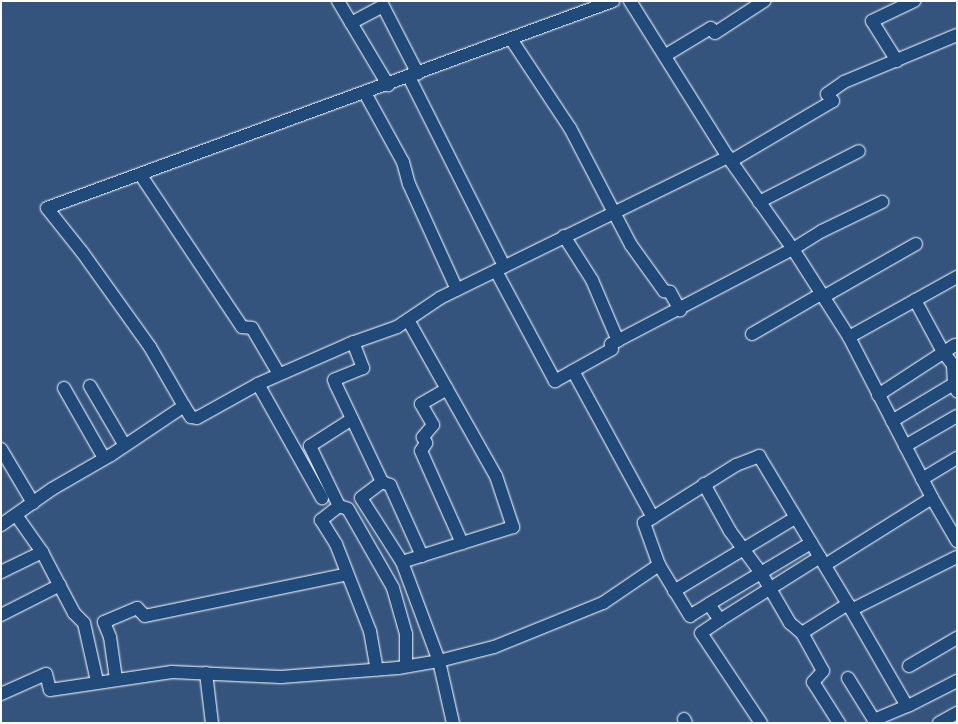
<!DOCTYPE html>
<html>
<head>
<meta charset="utf-8">
<style>
  body { margin:0 }
  #map { position:relative; width:958px; height:724px; overflow:hidden; background:#34547e; font-family:"Balsamiq Sans",sans-serif }
  div>[style] { position:absolute }
  .roads { filter:drop-shadow(0 0 1px #fff) drop-shadow(0 0 1px #fff) }
  .minor>* { height:12px; margin:-6px; padding:0 6px; transform-origin:6px; border-radius:6px; background:#1f4a7a }
  span { translate:-50% -50%; white-space:nowrap; text-align:center; line-height:1.15; -webkit-text-stroke:3px #1f4a7a; paint-order:stroke }
  .frame { position:absolute; inset:0; border:2px solid #fff; pointer-events:none }
</style>
</head>
<body>
<div id="map">
  <div class="roads">
    <div class="minor">
      <div style="left:338px;top:1px;width:98px;rotate:59.2deg"></div>
      <div style="left:630px;top:1px;width:184px;rotate:57.9deg"></div>
      <div style="left:728px;top:157px;width:113px;rotate:54.8deg"></div>
      <div style="left:793px;top:249px;width:104px;rotate:57.5deg"></div>
      <div style="left:849px;top:337px;width:181px;rotate:62.7deg"></div>
      <div style="left:932px;top:498px;width:50px;rotate:59.8deg"></div>
      <div style="left:351px;top:23px;width:36px;rotate:-28deg"></div>
      <div style="left:383px;top:6px;width:76px;rotate:62.8deg"></div>
      <div style="left:511px;top:39px;width:107px;rotate:56.5deg"></div>
      <div style="left:570px;top:128px;width:132px;rotate:62.5deg"></div>
      <div style="left:631px;top:245px;width:57px;rotate:54.3deg"></div>
      <div style="left:664px;top:291px;width:6px;rotate:9deg"></div>
      <div style="left:670px;top:292px;width:21px;rotate:61deg"></div>
      <div style="left:666px;top:55px;width:52px;rotate:-31deg"></div>
      <div style="left:711px;top:28px;width:6px;rotate:51deg"></div>
      <div style="left:715px;top:33px;width:59px;rotate:-33.1deg"></div>
      <div style="left:897px;top:61px;width:47px;rotate:-122deg"></div>
      <div style="left:872px;top:21px;width:47px;rotate:-25.5deg"></div>
      <div style="left:409px;top:77px;width:212px;rotate:63.3deg"></div>
      <div style="left:365px;top:93px;width:79px;rotate:61.2deg"></div>
      <div style="left:403px;top:162px;width:23px;rotate:75deg"></div>
      <div style="left:409px;top:184px;width:116px;rotate:65.6deg"></div>
      <div style="left:731px;top:161px;width:118px;rotate:-30.5deg"></div>
      <div style="left:833px;top:101px;width:9px;rotate:-131deg"></div>
      <div style="left:827px;top:94px;width:21px;rotate:-35deg"></div>
      <div style="left:844px;top:82px;width:122px;rotate:-22.6deg"></div>
      <div style="left:140px;top:174px;width:184px;rotate:56.3deg"></div>
      <div style="left:242px;top:327px;width:10px;rotate:6deg"></div>
      <div style="left:252px;top:328px;width:53px;rotate:59.6deg"></div>
      <div style="left:759px;top:202px;width:112px;rotate:-27deg"></div>
      <div style="left:564px;top:236px;width:52px;rotate:57.5deg"></div>
      <div style="left:592px;top:280px;width:66px;rotate:66.9deg"></div>
      <div style="left:496px;top:271px;width:125px;rotate:61.8deg"></div>
      <div style="left:555px;top:381px;width:65px;rotate:-29.3deg"></div>
      <div style="left:612px;top:349px;width:5px;rotate:-101deg"></div>
      <div style="left:611px;top:344px;width:205px;rotate:-27.6deg"></div>
      <div style="left:793px;top:249px;width:34px;rotate:-32deg"></div>
      <div style="left:822px;top:231px;width:67px;rotate:-25.8deg"></div>
      <div style="left:823px;top:297px;width:107px;rotate:-29.7deg"></div>
      <div style="left:915px;top:300px;width:59px;rotate:61.7deg"></div>
      <div style="left:943px;top:352px;width:16px;rotate:52deg"></div>
      <div style="left:953px;top:365px;width:20px;rotate:87deg"></div>
      <div style="left:954px;top:385px;width:7px;rotate:63deg"></div>
      <div style="left:408px;top:320px;width:179px;rotate:60.6deg"></div>
      <div style="left:496px;top:476px;width:54px;rotate:71.6deg"></div>
      <div style="left:513px;top:527px;width:116px;rotate:162.5deg"></div>
      <div style="left:402px;top:562px;width:106px;rotate:69.5deg"></div>
      <div style="left:439px;top:661px;width:64px;rotate:77.3deg"></div>
      <div style="left:752px;top:334px;width:80px;rotate:-30.1deg"></div>
      <div style="left:849px;top:337px;width:124px;rotate:-29.1deg"></div>
      <div style="left:353px;top:342px;width:28px;rotate:69deg"></div>
      <div style="left:363px;top:368px;width:31px;rotate:158deg"></div>
      <div style="left:334px;top:380px;width:5px;rotate:68deg"></div>
      <div style="left:336px;top:385px;width:107px;rotate:64.6deg"></div>
      <div style="left:382px;top:482px;width:9px;rotate:21deg"></div>
      <div style="left:390px;top:485px;width:78px;rotate:65.7deg"></div>
      <div style="left:573px;top:371px;width:167px;rotate:61.4deg"></div>
      <div style="left:258px;top:384px;width:131px;rotate:60.7deg"></div>
      <div style="left:90px;top:386px;width:69px;rotate:59.7deg"></div>
      <div style="left:64px;top:388px;width:81px;rotate:60.3deg"></div>
      <div style="left:447px;top:389px;width:30px;rotate:150deg"></div>
      <div style="left:421px;top:404px;width:24px;rotate:60deg"></div>
      <div style="left:433px;top:425px;width:16px;rotate:130deg"></div>
      <div style="left:423px;top:437px;width:7px;rotate:63deg"></div>
      <div style="left:426px;top:443px;width:9px;rotate:122deg"></div>
      <div style="left:421px;top:451px;width:101px;rotate:66deg"></div>
      <div style="left:878px;top:395px;width:92px;rotate:-33deg"></div>
      <div style="left:184px;top:406px;width:68px;rotate:-120deg"></div>
      <div style="left:150px;top:347px;width:117px;rotate:-125.6deg"></div>
      <div style="left:82px;top:252px;width:56px;rotate:-128.5deg"></div>
      <div style="left:47px;top:208px;width:603px;rotate:-20.09deg"></div>
      <div style="left:352px;top:419px;width:50px;rotate:147.3deg"></div>
      <div style="left:310px;top:446px;width:67px;rotate:64.2deg"></div>
      <div style="left:339px;top:506px;width:23px;rotate:142deg"></div>
      <div style="left:321px;top:520px;width:28px;rotate:58deg"></div>
      <div style="left:336px;top:544px;width:93px;rotate:68.7deg"></div>
      <div style="left:370px;top:631px;width:39px;rotate:80deg"></div>
      <div style="left:892px;top:421px;width:76px;rotate:-31deg"></div>
      <div style="left:905px;top:446px;width:60px;rotate:-30deg"></div>
      <div style="left:1px;top:449px;width:63px;rotate:59.3deg"></div>
      <div style="left:922px;top:479px;width:41px;rotate:-31deg"></div>
      <div style="left:382px;top:482px;width:26px;rotate:143deg"></div>
      <div style="left:361px;top:498px;width:76px;rotate:57.4deg"></div>
      <div style="left:704px;top:484px;width:54px;rotate:61deg"></div>
      <div style="left:730px;top:531px;width:52px;rotate:53.6deg"></div>
      <div style="left:761px;top:573px;width:58px;rotate:59.9deg"></div>
      <div style="left:790px;top:623px;width:16px;rotate:40deg"></div>
      <div style="left:339px;top:506px;width:9px;rotate:18deg"></div>
      <div style="left:348px;top:509px;width:91px;rotate:60.3deg"></div>
      <div style="left:393px;top:588px;width:48px;rotate:74.2deg"></div>
      <div style="left:406px;top:634px;width:32px;rotate:90deg"></div>
      <div style="left:16px;top:515px;width:45px;rotate:54.9deg"></div>
      <div style="left:42px;top:552px;width:69px;rotate:62.3deg"></div>
      <div style="left:74px;top:613px;width:14px;rotate:45deg"></div>
      <div style="left:84px;top:623px;width:59px;rotate:77.4deg"></div>
      <div style="left:1px;top:525px;width:62px;rotate:-35.2deg"></div>
      <div style="left:52px;top:489px;width:68px;rotate:-30deg"></div>
      <div style="left:111px;top:455px;width:88px;rotate:-33.9deg"></div>
      <div style="left:184px;top:406px;width:13px;rotate:58deg"></div>
      <div style="left:191px;top:417px;width:6px;rotate:9deg"></div>
      <div style="left:197px;top:418px;width:70px;rotate:-29.1deg"></div>
      <div style="left:258px;top:384px;width:99px;rotate:-23.7deg"></div>
      <div style="left:349px;top:344px;width:51px;rotate:-19.5deg"></div>
      <div style="left:397px;top:327px;width:52px;rotate:-34deg"></div>
      <div style="left:440px;top:298px;width:321px;rotate:-26.1deg"></div>
      <div style="left:825px;top:565px;width:126px;rotate:-32.1deg"></div>
      <div style="left:1px;top:572px;width:46px;rotate:-26deg"></div>
      <div style="left:674px;top:591px;width:141px;rotate:-31.1deg"></div>
      <div style="left:709px;top:604px;width:119px;rotate:-30.9deg"></div>
      <div style="left:848px;top:604px;width:118px;rotate:60deg"></div>
      <div style="left:855px;top:608px;width:114px;rotate:-26.6deg"></div>
      <div style="left:1px;top:615px;width:66px;rotate:-27deg"></div>
      <div style="left:720px;top:620px;width:118px;rotate:-32.2deg"></div>
      <div style="left:909px;top:666px;width:56px;rotate:-30.3deg"></div>
      <div style="left:206px;top:673px;width:50px;rotate:83.2deg"></div>
      <div style="left:848px;top:678px;width:49px;rotate:58.2deg"></div>
      <div style="left:874px;top:720px;width:39px;rotate:-23deg"></div>
      <div style="left:910px;top:705px;width:53px;rotate:-27.1deg"></div>
      <div style="left:116px;top:679px;width:42px;rotate:-98.1deg"></div>
      <div style="left:110px;top:637px;width:16px;rotate:-112deg"></div>
      <div style="left:104px;top:622px;width:36px;rotate:-23deg"></div>
      <div style="left:137px;top:608px;width:11px;rotate:45deg"></div>
      <div style="left:145px;top:616px;width:206px;rotate:-11.7deg"></div>
      <div style="left:1px;top:694px;width:49px;rotate:-24deg"></div>
      <div style="left:46px;top:674px;width:16px;rotate:76deg"></div>
      <div style="left:50px;top:690px;width:123px;rotate:-8.4deg"></div>
      <div style="left:172px;top:672px;width:109px;rotate:2.6deg"></div>
      <div style="left:281px;top:677px;width:117px;rotate:-4.4deg"></div>
      <div style="left:398px;top:668px;width:42px;rotate:-9.7deg"></div>
      <div style="left:439px;top:661px;width:57px;rotate:-14.3deg"></div>
      <div style="left:494px;top:647px;width:118px;rotate:-22deg"></div>
      <div style="left:603px;top:603px;width:68px;rotate:-34.2deg"></div>
      <div style="left:684px;top:719px;width:4px;rotate:63deg"></div>
      <div style="left:761px;top:723px;width:108px;rotate:-123.7deg"></div>
      <div style="left:701px;top:633px;width:23px;rotate:-34deg"></div>
      <div style="left:720px;top:620px;width:19px;rotate:-125deg"></div>
      <div style="left:709px;top:604px;width:22px;rotate:148deg"></div>
      <div style="left:690px;top:616px;width:60px;rotate:-121.3deg"></div>
      <div style="left:659px;top:565px;width:45px;rotate:-109.7deg"></div>
      <div style="left:644px;top:523px;width:109px;rotate:-32.2deg"></div>
      <div style="left:736px;top:465px;width:25px;rotate:-21deg"></div>
      <div style="left:759px;top:456px;width:173px;rotate:59deg"></div>
      <div style="left:848px;top:604px;width:54px;rotate:147.8deg"></div>
      <div style="left:802px;top:633px;width:43px;rotate:61.1deg"></div>
      <div style="left:823px;top:671px;width:15px;rotate:132deg"></div>
      <div style="left:813px;top:682px;width:49px;rotate:57.6deg"></div>
      <div style="left:939px;top:723px;width:21px;rotate:-29deg"></div>
    </div>
  </div>
  <div class="frame"></div>
</div>
</body>
</html>
